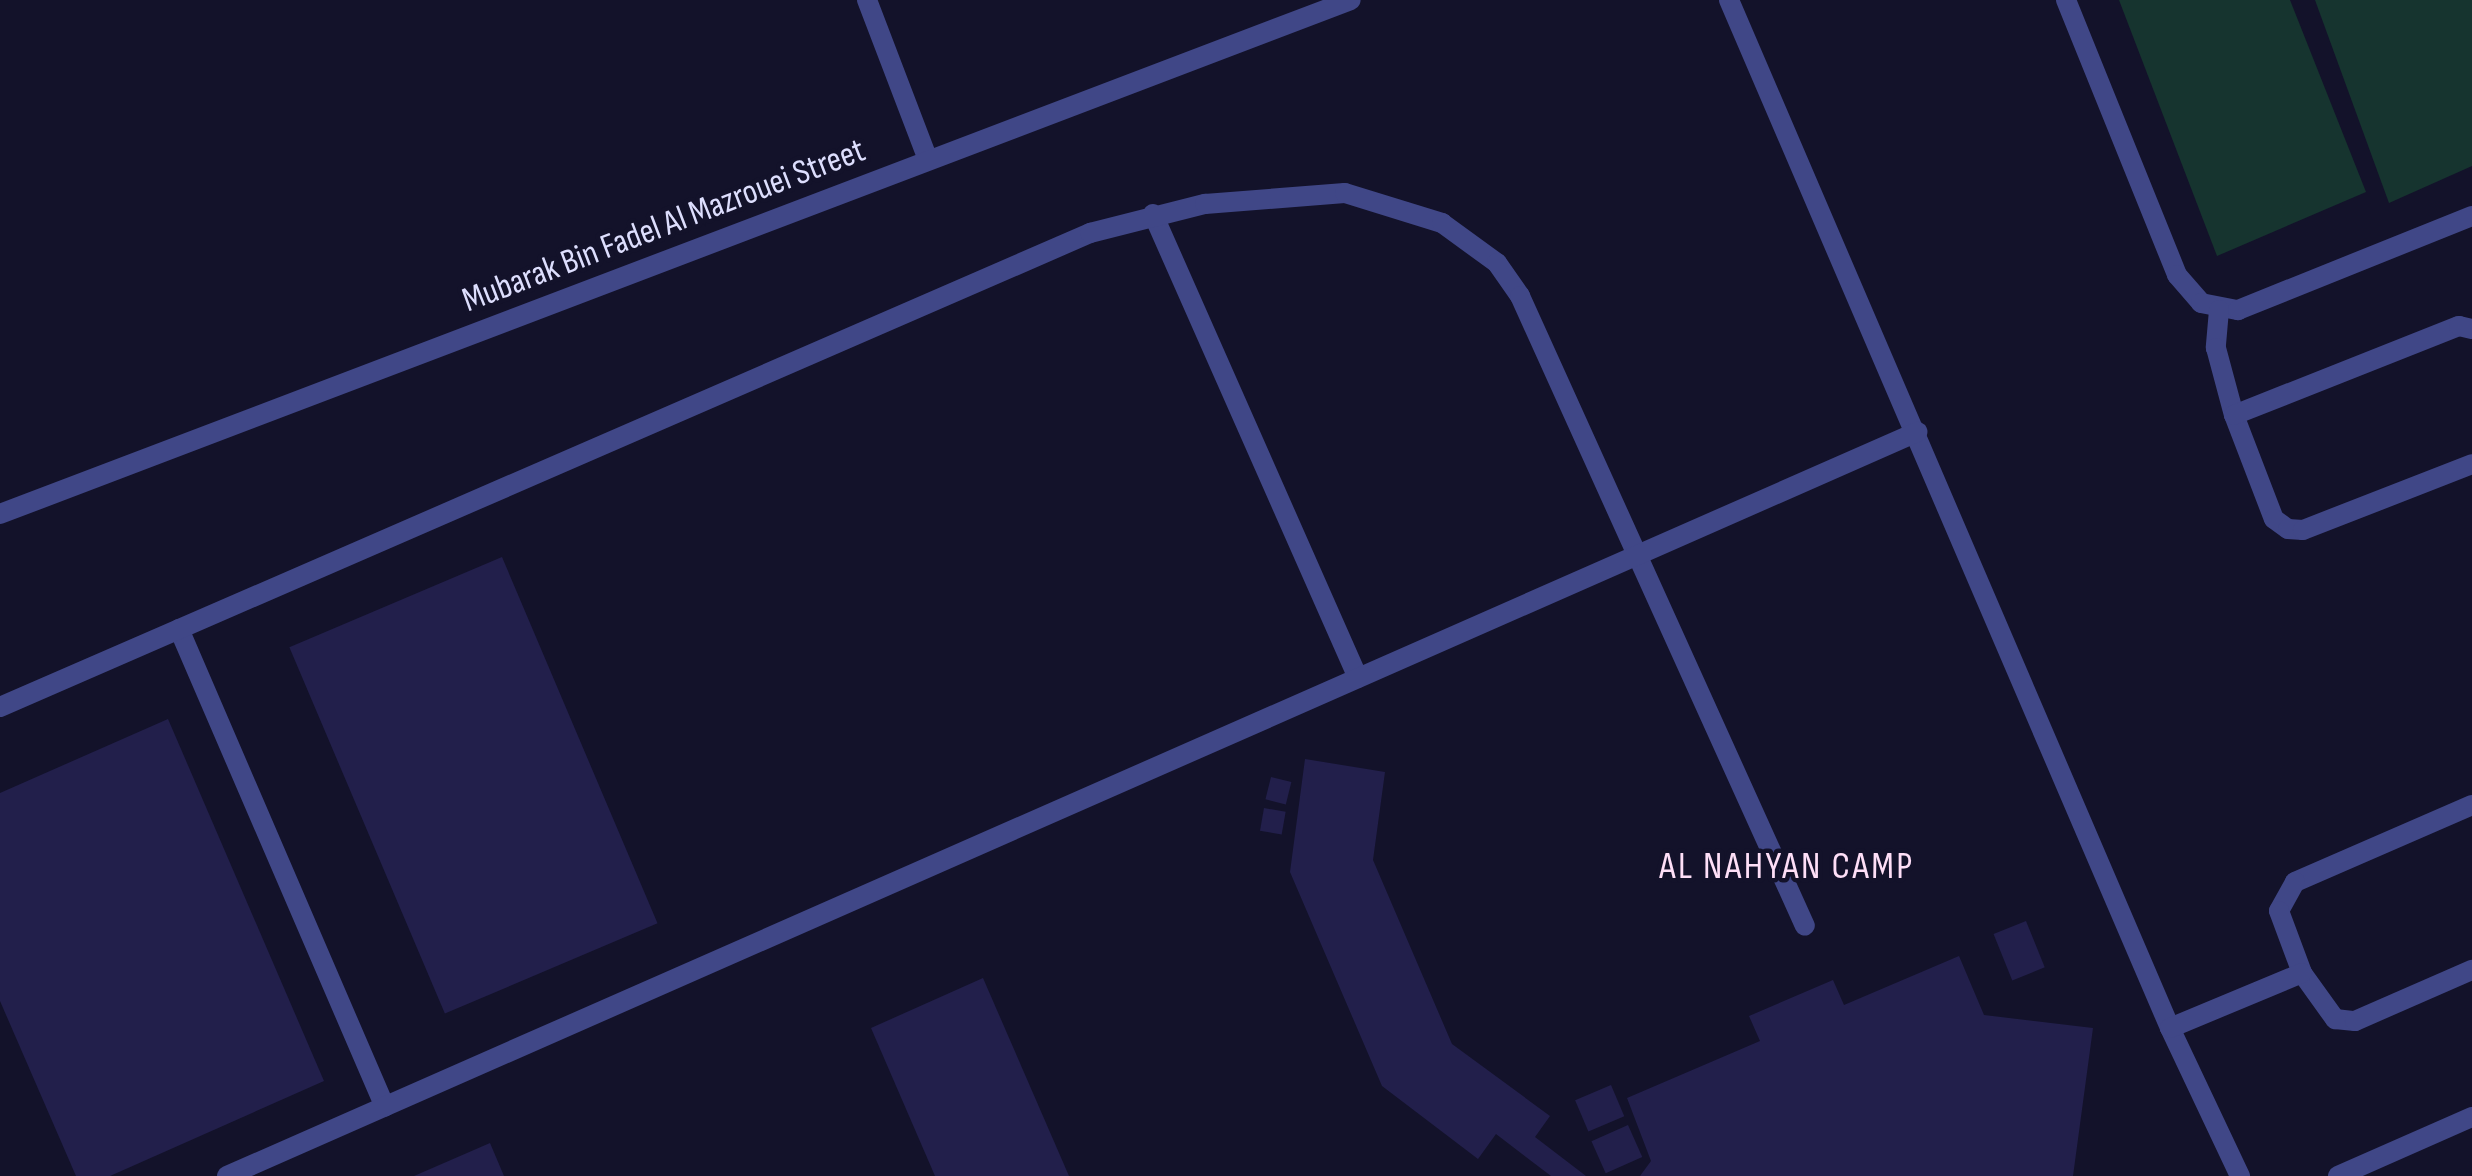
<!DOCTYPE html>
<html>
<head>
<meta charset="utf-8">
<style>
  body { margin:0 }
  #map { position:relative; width:2472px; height:1176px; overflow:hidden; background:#13122a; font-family:"Sofia Sans Condensed",sans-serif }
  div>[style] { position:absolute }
  .green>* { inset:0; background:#16342f }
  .building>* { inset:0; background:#221f4b; transform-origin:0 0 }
  .lane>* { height:20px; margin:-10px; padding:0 10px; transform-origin:10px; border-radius:10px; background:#404787 }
  .street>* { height:20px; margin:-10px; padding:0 10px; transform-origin:10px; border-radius:10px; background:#404787 }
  span { translate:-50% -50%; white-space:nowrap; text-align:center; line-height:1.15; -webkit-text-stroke:9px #13122a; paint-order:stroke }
  .street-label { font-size:35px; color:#dddefd }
  .neighbourhood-label { font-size:38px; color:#fedff7; letter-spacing:2.5px }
</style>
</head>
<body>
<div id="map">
  <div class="green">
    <div style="clip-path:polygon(2119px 0,2290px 0,2366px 192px,2217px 256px)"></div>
    <div style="clip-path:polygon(2315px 0,2472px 0,2472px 166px,2389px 203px)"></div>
  </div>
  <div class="building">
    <div style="left:502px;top:557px;width:398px;height:231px;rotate:67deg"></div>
    <div style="clip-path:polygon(168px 719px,324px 1081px,110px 1176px,76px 1176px,0 1001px,0 793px)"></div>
    <div style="clip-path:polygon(1305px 759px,1385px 772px,1373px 860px,1452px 1044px,1550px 1116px,1535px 1137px,1586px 1176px,1551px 1176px,1496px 1134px,1478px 1159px,1382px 1086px,1290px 872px)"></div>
    <div style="left:1271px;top:777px;width:21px;height:23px;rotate:14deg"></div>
    <div style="left:1264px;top:808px;width:22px;height:23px;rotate:10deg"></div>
    <div style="left:2026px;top:921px;width:50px;height:35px;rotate:68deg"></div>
    <div style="clip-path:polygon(1959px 956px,1984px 1015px,2093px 1028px,2073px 1176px,1640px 1176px,1651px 1161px,1627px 1098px,1760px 1041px,1749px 1016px,1833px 980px,1844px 1005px)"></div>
    <div style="clip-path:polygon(983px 978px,1069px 1176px,935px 1176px,871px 1028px)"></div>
    <div style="left:1611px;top:1085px;width:34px;height:39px;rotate:67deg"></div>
    <div style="left:1628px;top:1125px;width:35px;height:40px;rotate:66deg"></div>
    <div style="clip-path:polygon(490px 1143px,504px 1176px,414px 1176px)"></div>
  </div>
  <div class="lane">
    <div style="left:1729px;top:0;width:1119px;rotate:66.78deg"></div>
    <div style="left:2170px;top:1028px;width:164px;rotate:64.7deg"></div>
    <div style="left:2066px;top:0;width:297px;rotate:68deg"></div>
    <div style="left:2177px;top:275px;width:37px;rotate:49deg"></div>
    <div style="left:2201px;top:303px;width:38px;rotate:11deg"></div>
    <div style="left:2238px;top:310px;width:252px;rotate:-21.9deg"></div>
    <div style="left:1153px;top:214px;width:507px;rotate:66.16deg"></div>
    <div style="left:2219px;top:310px;width:38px;rotate:95deg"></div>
    <div style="left:2216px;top:348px;width:69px;rotate:75deg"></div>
    <div style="left:2234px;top:415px;width:111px;rotate:69deg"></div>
    <div style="left:2274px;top:519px;width:17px;rotate:36deg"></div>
    <div style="left:2288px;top:529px;width:15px;rotate:4deg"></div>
    <div style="left:2303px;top:530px;width:181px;rotate:-21.3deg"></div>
    <div style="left:2234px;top:415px;width:242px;rotate:-21.6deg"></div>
    <div style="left:2459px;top:326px;width:13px;rotate:13deg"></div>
    <div style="left:179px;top:629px;width:520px;rotate:66.69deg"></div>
    <div style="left:0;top:707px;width:1189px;rotate:-23.5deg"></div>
    <div style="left:1090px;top:233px;width:119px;rotate:-14.2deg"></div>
    <div style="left:1205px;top:204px;width:140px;rotate:-4.5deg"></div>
    <div style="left:1345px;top:193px;width:102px;rotate:17.2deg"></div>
    <div style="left:1442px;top:223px;width:68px;rotate:36deg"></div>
    <div style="left:1497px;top:263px;width:40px;rotate:55.1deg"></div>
    <div style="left:1520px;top:296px;width:691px;rotate:65.66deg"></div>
    <div style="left:2472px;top:805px;width:193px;rotate:156.5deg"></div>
    <div style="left:2295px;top:882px;width:33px;rotate:119deg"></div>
    <div style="left:2279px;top:911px;width:66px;rotate:69.6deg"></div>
    <div style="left:2302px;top:973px;width:57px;rotate:54.3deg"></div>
    <div style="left:2335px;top:1019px;width:20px;rotate:6deg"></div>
    <div style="left:2355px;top:1021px;width:128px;rotate:-23.6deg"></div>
    <div style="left:2170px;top:1028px;width:143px;rotate:-22.6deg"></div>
    <div style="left:227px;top:1176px;width:1847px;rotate:-23.76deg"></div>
    <div style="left:2338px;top:1176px;width:146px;rotate:-23.8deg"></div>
  </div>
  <div class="street">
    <div style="left:867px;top:0;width:171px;rotate:69.1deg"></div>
    <div style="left:0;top:514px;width:1445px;rotate:-20.83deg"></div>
  </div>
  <div class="street-label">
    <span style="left:664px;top:226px;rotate:-21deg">Mubarak Bin Fadel Al Mazrouei Street</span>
  </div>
  <div class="neighbourhood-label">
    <span style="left:1787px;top:867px">AL NAHYAN CAMP</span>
  </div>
</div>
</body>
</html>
